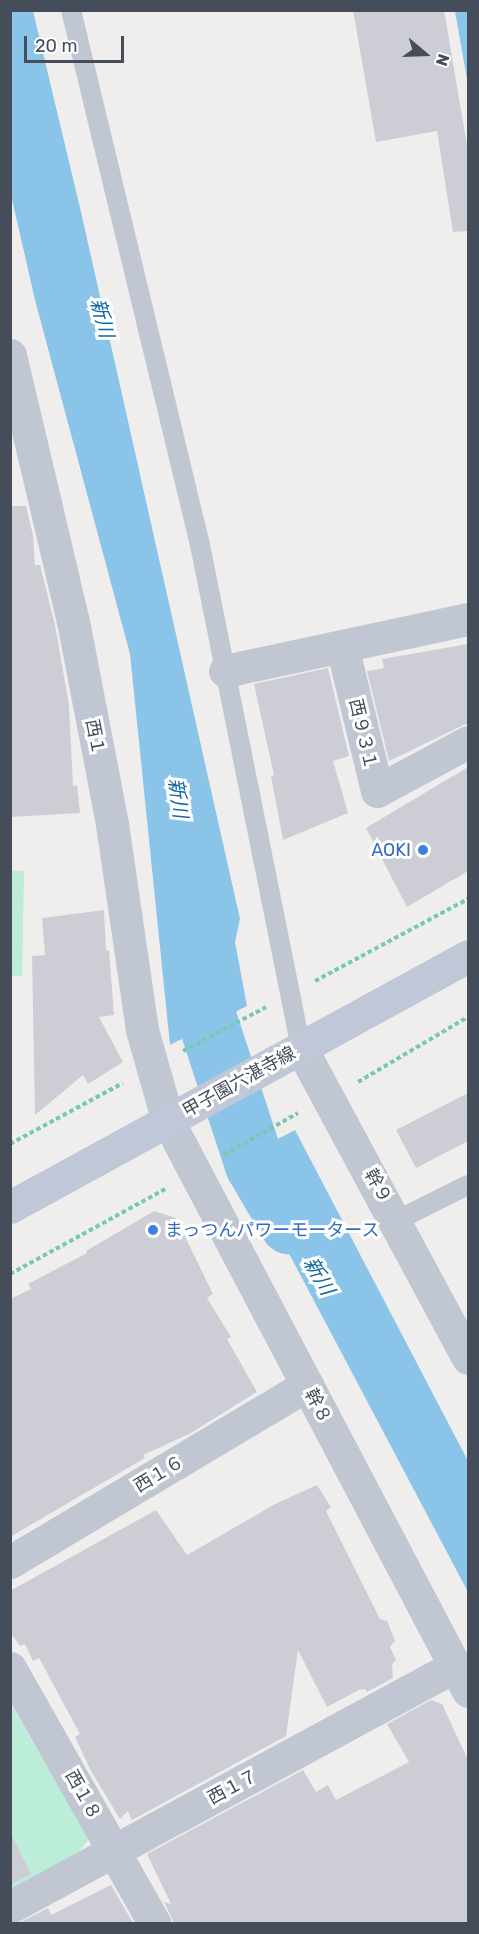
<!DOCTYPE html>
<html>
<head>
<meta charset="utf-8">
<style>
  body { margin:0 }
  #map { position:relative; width:479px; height:1934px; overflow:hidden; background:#f0eeed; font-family:Rubik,"Noto Sans JP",sans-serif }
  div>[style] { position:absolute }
  .green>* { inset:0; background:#bcedd8; transform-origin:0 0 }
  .water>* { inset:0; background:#8ac4e9 }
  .pier>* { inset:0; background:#f0eeed; transform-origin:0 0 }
  .river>* { height:60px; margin:-30px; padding:0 30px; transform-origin:30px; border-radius:30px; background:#8ac4e9 }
  .building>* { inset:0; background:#cdced5 }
  .path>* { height:4px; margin-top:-2px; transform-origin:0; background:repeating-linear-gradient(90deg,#75cab0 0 4.5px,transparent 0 7.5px) }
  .service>* { height:20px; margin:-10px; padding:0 10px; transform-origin:10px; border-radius:10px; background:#c1c7d2 }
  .minor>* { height:33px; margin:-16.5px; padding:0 16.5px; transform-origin:16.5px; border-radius:16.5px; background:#c1c7d2 }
  .secondary>* { height:33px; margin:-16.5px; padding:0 16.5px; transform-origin:16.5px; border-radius:16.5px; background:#c0c7d6 }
  .dots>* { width:16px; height:16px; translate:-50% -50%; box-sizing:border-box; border:3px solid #fff; border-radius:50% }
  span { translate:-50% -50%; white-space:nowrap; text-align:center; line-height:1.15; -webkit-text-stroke:6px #fff; paint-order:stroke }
  .street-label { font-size:18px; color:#464d5a }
  .shop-label { font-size:18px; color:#366cbe }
  .right { translate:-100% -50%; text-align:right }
  .left { translate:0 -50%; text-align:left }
  .water-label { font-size:20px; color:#0f69a4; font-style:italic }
  .frame { position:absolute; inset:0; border:12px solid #464d5a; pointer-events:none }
  .north { position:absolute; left:395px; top:24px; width:60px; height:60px; -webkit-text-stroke:4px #fff; paint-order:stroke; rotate:109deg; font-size:16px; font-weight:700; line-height:24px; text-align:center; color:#464d5a }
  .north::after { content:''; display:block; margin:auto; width:21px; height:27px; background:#464d5a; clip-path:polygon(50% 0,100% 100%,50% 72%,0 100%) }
  .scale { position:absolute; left:24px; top:36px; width:100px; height:27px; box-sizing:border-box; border:3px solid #464d5a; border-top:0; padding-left:8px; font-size:18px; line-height:21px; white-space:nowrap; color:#464d5a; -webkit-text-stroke:4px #fff; paint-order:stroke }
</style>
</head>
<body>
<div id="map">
  <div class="green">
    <div style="left:24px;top:871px;width:105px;height:13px;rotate:91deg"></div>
    <div style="clip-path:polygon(10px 1703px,89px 1839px,79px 1852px,10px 1890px)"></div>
  </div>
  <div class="water">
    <div style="clip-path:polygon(10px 11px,33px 11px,81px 212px,240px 919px,235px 942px,247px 1006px,170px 1045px,130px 654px,35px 300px,11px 195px)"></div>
    <div style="clip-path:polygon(455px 11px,468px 11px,468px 85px)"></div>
    <div style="clip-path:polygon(295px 1130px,468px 1461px,468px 1592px,239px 1159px)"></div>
  </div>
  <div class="pier">
    <div style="left:247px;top:1006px;width:4px;height:89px;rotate:56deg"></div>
  </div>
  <div class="river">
    <div style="left:197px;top:943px;width:77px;rotate:82.5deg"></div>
    <div style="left:207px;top:1019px;width:154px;rotate:71.8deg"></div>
    <div style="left:255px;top:1165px;width:69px;rotate:59.7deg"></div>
  </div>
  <div class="building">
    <div style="clip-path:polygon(353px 10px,444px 10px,468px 151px,468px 231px,453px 232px,437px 131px,376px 142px)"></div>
    <div style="clip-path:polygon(10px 506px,26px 506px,33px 535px,35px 565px,40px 565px,55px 625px,69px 705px,73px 786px,77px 785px,80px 813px,10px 817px)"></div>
    <div style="clip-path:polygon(468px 644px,468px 723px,389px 761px,367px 671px,384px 668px,382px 659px)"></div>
    <div style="clip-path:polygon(328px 668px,349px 756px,333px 761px,348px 813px,283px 840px,271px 776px,274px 775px,254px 684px)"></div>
    <div style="clip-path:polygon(468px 767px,468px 871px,407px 907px,366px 828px)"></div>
    <div style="clip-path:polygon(104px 910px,106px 951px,109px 950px,114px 1015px,99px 1017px,123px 1062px,88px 1084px,83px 1075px,35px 1115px,32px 956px,45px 955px,42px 918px)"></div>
    <div style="clip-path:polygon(468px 1093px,468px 1141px,416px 1168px,396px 1130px)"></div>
    <div style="clip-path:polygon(154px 1211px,176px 1218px,213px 1294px,207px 1298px,231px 1337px,227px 1339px,257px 1392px,191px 1433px,143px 1455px,145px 1458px,10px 1537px,10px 1299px,31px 1289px,28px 1284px,87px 1253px,86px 1251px)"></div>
    <div style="clip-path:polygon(317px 1485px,331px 1507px,326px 1511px,380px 1619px,387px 1621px,395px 1641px,390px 1647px,396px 1660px,392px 1664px,393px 1678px,367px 1692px,365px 1689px,359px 1690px,327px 1707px,298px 1650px,286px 1736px,132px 1820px,128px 1811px,120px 1819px,91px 1771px,75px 1737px,80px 1734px,39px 1658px,33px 1661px,25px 1644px,20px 1646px,10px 1632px,10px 1591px,156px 1510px,187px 1555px,277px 1503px)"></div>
    <div style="clip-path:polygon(431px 1700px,442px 1704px,468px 1760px,468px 1923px,174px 1923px,164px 1902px,171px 1904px,147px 1854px,303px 1770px,316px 1792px,328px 1785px,336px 1800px,409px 1762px,387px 1724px)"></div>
    <div style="clip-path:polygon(10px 1832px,31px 1874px,10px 1885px)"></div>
    <div style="clip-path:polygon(111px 1885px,133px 1923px,19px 1923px,48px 1908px,51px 1915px)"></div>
  </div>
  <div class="path">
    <div style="left:315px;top:981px;width:174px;rotate:-28.2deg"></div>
    <div style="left:183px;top:1051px;width:94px;rotate:-27.9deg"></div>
    <div style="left:358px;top:1082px;width:128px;rotate:-30.6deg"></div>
    <div style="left:10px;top:1144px;width:128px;rotate:-28.4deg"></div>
    <div style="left:224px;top:1155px;width:85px;rotate:-29.6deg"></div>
    <div style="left:10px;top:1274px;width:177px;rotate:-28.7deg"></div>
  </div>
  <div class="service">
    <div style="left:71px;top:10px;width:550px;rotate:76.44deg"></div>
    <div style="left:200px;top:545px;width:513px;rotate:78.65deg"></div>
    <div style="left:396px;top:1221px;width:80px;rotate:-26.6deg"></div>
  </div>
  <div class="minor">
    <div style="left:10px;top:355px;width:273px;rotate:76.7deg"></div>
    <div style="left:73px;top:621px;width:207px;rotate:79.1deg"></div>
    <div style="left:112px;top:824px;width:208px;rotate:81.7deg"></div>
    <div style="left:142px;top:1030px;width:95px;rotate:74.1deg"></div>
    <div style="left:168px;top:1121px;width:644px;rotate:62.24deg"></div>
    <div style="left:342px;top:646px;width:149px;rotate:76.4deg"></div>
    <div style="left:377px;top:791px;width:103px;rotate:-28.3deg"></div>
    <div style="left:225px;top:671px;width:249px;rotate:-12.1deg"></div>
    <div style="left:301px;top:1048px;width:352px;rotate:61.7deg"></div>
    <div style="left:10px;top:1562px;width:346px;rotate:-30.8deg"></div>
    <div style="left:10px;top:1668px;width:294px;rotate:60.5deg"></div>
    <div style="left:10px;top:1907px;width:506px;rotate:-28.44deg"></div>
  </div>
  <div class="secondary">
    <div style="left:10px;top:1207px;width:522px;rotate:-28.72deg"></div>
  </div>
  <div class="dots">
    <div style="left:423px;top:850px;background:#3f7fe0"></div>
    <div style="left:153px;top:1230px;background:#3f7fe0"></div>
  </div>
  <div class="street-label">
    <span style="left:363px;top:734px;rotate:77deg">西９３１</span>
    <span style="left:95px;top:737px;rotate:79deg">西１</span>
    <span style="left:239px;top:1082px;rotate:-29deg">甲子園六湛寺線</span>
    <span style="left:378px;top:1186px;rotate:61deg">幹９</span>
    <span style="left:318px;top:1406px;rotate:62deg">幹８</span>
    <span style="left:159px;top:1474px;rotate:-31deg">西１６</span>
    <span style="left:233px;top:1787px;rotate:-28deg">西１７</span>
    <span style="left:83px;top:1795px;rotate:61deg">西１８</span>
  </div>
  <div class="shop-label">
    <span class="right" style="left:411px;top:850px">AOKI</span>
    <span class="left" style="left:165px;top:1230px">まっつんパワーモータース</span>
  </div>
  <div class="water-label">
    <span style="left:102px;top:318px;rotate:76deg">新川</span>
    <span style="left:178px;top:798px;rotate:82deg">新川</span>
    <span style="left:319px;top:1276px;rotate:60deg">新川</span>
  </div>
  <div class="frame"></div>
  <div class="north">N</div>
  <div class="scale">20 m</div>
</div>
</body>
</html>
